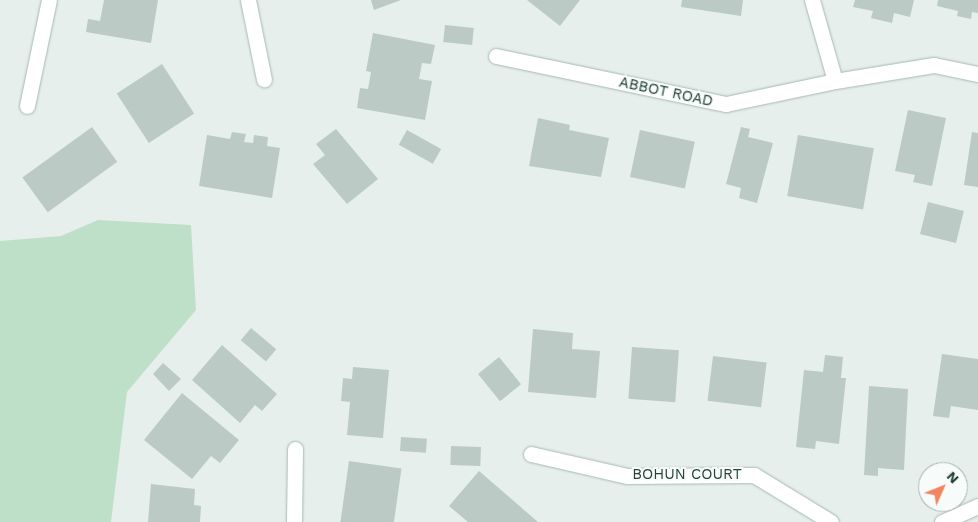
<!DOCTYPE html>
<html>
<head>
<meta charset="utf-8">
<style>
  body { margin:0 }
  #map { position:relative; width:978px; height:522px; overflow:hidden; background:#e6efeb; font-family:"Work Sans",sans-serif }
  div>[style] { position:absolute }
  .green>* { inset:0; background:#bfe0c8 }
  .building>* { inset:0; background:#bbcac4; transform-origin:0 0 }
  .roads { filter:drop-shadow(0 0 1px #a8b8b2) drop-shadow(0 0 1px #a8b8b2) }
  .street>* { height:15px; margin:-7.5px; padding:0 7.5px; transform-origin:7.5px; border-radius:7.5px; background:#fff }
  span { translate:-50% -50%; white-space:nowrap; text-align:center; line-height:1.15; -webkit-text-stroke:4px #f7fbf9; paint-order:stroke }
  .street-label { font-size:15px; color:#24423a }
  .north { position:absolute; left:918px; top:462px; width:50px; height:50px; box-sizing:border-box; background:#f7fbf9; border:1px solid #a3b1ad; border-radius:50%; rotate:46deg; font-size:14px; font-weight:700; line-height:20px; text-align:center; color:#24423a }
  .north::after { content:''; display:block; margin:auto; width:18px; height:22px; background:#f4845f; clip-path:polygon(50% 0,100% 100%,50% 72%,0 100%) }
</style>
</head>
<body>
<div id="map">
  <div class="green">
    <div style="clip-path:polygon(98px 220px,191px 225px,196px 310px,127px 392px,111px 522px,0 522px,0 241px,61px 236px)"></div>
  </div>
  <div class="building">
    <div style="clip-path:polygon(104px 0,158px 0,151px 43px,86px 32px,88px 19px,100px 21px)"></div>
    <div style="clip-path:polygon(371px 0,401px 0,374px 10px)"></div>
    <div style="clip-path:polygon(527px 0,580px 0,560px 26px)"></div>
    <div style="clip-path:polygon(682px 0,743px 0,741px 16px,681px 7px)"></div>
    <div style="clip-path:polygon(855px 0,914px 0,910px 17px,894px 13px,892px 23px,871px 18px,873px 11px,853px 7px)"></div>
    <div style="clip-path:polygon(938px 0,978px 0,978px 13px,972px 12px,971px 19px,957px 16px,958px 11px,937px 6px)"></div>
    <div style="left:445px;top:25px;width:29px;height:17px;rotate:6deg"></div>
    <div style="clip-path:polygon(373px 33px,435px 45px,431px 64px,422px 63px,419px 79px,432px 81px,425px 120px,357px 108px,360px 88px,368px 89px,371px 72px,366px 71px)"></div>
    <div style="left:162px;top:64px;width:59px;height:54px;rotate:57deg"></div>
    <div style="clip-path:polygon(908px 110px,946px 118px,932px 186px,913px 182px,915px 175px,895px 171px)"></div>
    <div style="clip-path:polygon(538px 118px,570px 125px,569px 130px,609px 138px,601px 177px,529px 166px)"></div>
    <div style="left:92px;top:127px;width:43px;height:86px;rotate:54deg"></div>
    <div style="clip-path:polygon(741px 127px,750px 129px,748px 137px,773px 143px,757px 203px,739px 198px,741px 188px,726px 184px)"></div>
    <div style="clip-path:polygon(336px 129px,378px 179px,347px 204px,313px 164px,325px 155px,316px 144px)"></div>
    <div style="left:407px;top:130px;width:39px;height:17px;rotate:29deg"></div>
    <div style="left:640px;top:130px;width:56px;height:48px;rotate:12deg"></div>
    <div style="clip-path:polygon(232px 132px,246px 134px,244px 142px,253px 143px,254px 135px,268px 137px,267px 146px,280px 148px,272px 198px,199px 186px,207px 135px,230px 139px)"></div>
    <div style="clip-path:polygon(972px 132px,978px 133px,978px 187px,964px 185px)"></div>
    <div style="left:798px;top:135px;width:77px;height:62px;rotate:10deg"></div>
    <div style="left:928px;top:202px;width:37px;height:33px;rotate:14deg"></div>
    <div style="left:251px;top:328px;width:33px;height:16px;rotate:40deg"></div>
    <div style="clip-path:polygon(533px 329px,573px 333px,572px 349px,600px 351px,596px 398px,528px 392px)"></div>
    <div style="clip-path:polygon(222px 345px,277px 394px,262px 411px,255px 405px,240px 423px,192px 380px)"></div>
    <div style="left:632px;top:347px;width:47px;height:52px;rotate:4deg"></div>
    <div style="clip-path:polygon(942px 354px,978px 359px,978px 410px,951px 406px,949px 418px,933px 416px)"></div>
    <div style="clip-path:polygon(825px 355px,843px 357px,841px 378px,846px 378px,839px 444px,816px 441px,815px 449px,796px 447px,804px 370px,823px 372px)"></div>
    <div style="left:713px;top:356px;width:54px;height:45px;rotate:7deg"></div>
    <div style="left:499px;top:357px;width:35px;height:27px;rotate:51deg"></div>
    <div style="clip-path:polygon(163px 363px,181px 379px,169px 391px,153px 374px)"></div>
    <div style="clip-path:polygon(353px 367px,389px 370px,383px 438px,347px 435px,350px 402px,341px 401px,343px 378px,352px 379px)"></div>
    <div style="clip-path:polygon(869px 386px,908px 389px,904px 470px,878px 468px,878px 476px,864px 475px)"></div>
    <div style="clip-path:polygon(182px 393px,239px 440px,220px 463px,211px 456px,192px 479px,144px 440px)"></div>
    <div style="left:401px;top:437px;width:26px;height:14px;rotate:4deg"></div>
    <div style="left:451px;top:446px;width:30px;height:19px;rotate:2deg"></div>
    <div style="left:349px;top:461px;width:53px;height:62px;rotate:8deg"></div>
    <div style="clip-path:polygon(479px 471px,538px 522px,468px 522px,449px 506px)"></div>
    <div style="clip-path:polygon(151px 484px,195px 489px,194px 505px,201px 506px,200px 522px,148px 522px)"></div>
  </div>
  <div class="roads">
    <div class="street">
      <div style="left:248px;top:0;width:81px;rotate:78.6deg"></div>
      <div style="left:812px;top:0;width:84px;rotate:74.1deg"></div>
      <div style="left:835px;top:81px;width:100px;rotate:-9.2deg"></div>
      <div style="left:934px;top:65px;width:45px;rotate:11.6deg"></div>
      <div style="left:496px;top:56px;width:235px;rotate:11.8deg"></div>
      <div style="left:726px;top:104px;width:111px;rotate:-11.9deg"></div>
      <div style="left:27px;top:106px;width:108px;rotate:-78.3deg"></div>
      <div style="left:531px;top:454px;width:98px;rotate:12.9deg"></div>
      <div style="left:627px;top:476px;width:127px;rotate:-0.5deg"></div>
      <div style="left:754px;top:475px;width:90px;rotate:31.4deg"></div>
      <div style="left:294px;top:522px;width:73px;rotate:-89.2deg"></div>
      <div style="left:942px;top:522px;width:39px;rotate:-24deg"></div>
    </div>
  </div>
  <div class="street-label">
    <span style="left:666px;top:92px;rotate:12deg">ABBOT ROAD</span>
    <span style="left:687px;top:475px">BOHUN COURT</span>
  </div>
  <div class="north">N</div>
</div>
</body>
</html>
